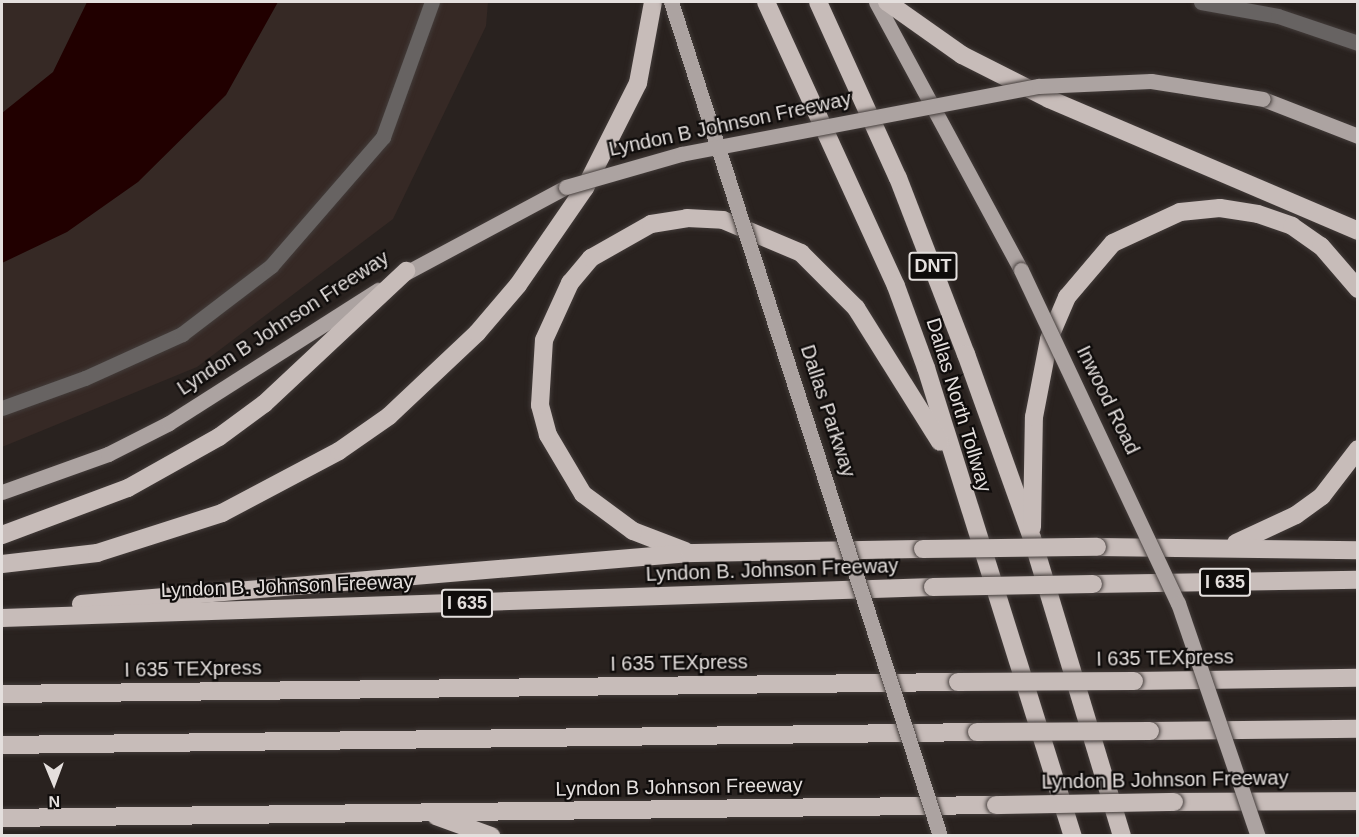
<!DOCTYPE html>
<html>
<head>
<meta charset="utf-8">
<style>
	body { margin:0 }
	#map { position:relative; width:1359px; height:837px; overflow:hidden; background:#29221f; font-family:Arial,sans-serif }
	div>[style] { position:absolute }
	.built>* { inset:0; background:#362925 }
	.water>* { inset:0; background:#210000 }
	.roads { filter:drop-shadow(0 0 2px #433c3a) drop-shadow(0 0 2px #433c3a) }
	.minor>* { height:15px; margin:-7.5px; padding:0 7.5px; transform-origin:7.5px; border-radius:7.5px; background:#676362 }
	.major>* { height:15px; margin:-7.5px; padding:0 7.5px; transform-origin:7.5px; border-radius:7.5px; background:#aca3a1 }
	.highway>* { height:18px; margin:-9px; padding:0 9px; transform-origin:9px; border-radius:9px; background:#c7bcb9 }
	.bridges { filter:drop-shadow(0 0 2px #433c3a) drop-shadow(0 0 2px #433c3a) }
	.major-bridge>* { height:15px; margin:-7.5px; padding:0 7.5px; transform-origin:7.5px; border-radius:7.5px; background:#aca3a1 }
	.highway-bridge>* { height:18px; margin:-9px; padding:0 9px; transform-origin:9px; border-radius:9px; background:#c7bcb9 }
	span { translate:-50% -50%; white-space:nowrap; text-align:center; line-height:1.15; -webkit-text-stroke:4.5px #0f0c0b; paint-order:stroke }
	.shield-label span { padding:2px 4px; background:#0f0c0b; border:2px solid; border-radius:4px; -webkit-text-stroke-width:0 }
	.shield-label { font-size:18px; color:#e4dfdd; font-weight:700 }
	.street-label { font-size:20px; color:#e4dfdd }
	.frame { position:absolute; inset:0; border:3px solid #e4dfdd; pointer-events:none }
	.north { position:absolute; left:24px; top:753px; width:60px; height:60px; -webkit-text-stroke:4px #0f0c0b; paint-order:stroke; rotate:179deg; font-size:16px; font-weight:700; line-height:24px; text-align:center; color:#e4dfdd }
	.north::after { content:''; display:block; margin:auto; width:21px; height:27px; background:#e4dfdd; clip-path:polygon(50% 0,100% 100%,50% 72%,0 100%) }
</style>
</head>
<body>
<div id="map">
	<div class="built">
		<i style="clip-path:polygon(2px 2px,488px 2px,486px 26px,393px 219px,197px 367px,2px 447px)"></i>
	</div>
	<div class="water">
		<i style="clip-path:polygon(87px 2px,278px 2px,226px 95px,138px 182px,67px 232px,2px 263px,2px 113px,53px 72px)"></i>
	</div>
	<div class="roads">
		<div class="minor">
			<i style="left:1201px;top:2px;width:78px;rotate:10.3deg"></i>
			<i style="left:1278px;top:16px;width:84px;rotate:18.6deg"></i>
			<i style="left:2px;top:408px;width:88px;rotate:-19.9deg"></i>
			<i style="left:85px;top:378px;width:107px;rotate:-24.4deg"></i>
			<i style="left:182px;top:334px;width:112px;rotate:-37.4deg"></i>
			<i style="left:271px;top:266px;width:171px;rotate:-49deg"></i>
			<i style="left:383px;top:137px;width:144px;rotate:-70.1deg"></i>
		</div>
		<div class="major">
			<i style="left:876px;top:2px;width:305px;rotate:61.6deg"></i>
			<i style="left:1263px;top:99px;width:102px;rotate:21.3deg"></i>
			<i style="left:398px;top:277px;width:191px;rotate:-28.2deg"></i>
			<i style="left:2px;top:492px;width:113px;rotate:-19.7deg"></i>
			<i style="left:108px;top:454px;width:68px;rotate:-26.9deg"></i>
			<i style="left:169px;top:423px;width:248px;rotate:-32.5deg"></i>
		</div>
		<div class="highway">
			<i style="left:766px;top:2px;width:312px;rotate:65.4deg"></i>
			<i style="left:896px;top:286px;width:87px;rotate:69.9deg"></i>
			<i style="left:926px;top:368px;width:491px;rotate:72.6deg"></i>
			<i style="left:818px;top:2px;width:193px;rotate:65.6deg"></i>
			<i style="left:898px;top:178px;width:189px;rotate:68.9deg"></i>
			<i style="left:966px;top:354px;width:195px;rotate:70.3deg"></i>
			<i style="left:1032px;top:538px;width:311px;rotate:73.2deg"></i>
			<i style="left:887px;top:2px;width:92px;rotate:35.2deg"></i>
			<i style="left:962px;top:55px;width:97px;rotate:26.8deg"></i>
			<i style="left:1049px;top:99px;width:336px;rotate:23.1deg"></i>
			<i style="left:1032px;top:527px;width:110px;rotate:-89deg"></i>
			<i style="left:1034px;top:417px;width:79px;rotate:-79.1deg"></i>
			<i style="left:1049px;top:339px;width:46px;rotate:-66.8deg"></i>
			<i style="left:1067px;top:297px;width:71px;rotate:-49.6deg"></i>
			<i style="left:1113px;top:243px;width:74px;rotate:-24.8deg"></i>
			<i style="left:1180px;top:212px;width:40px;rotate:-5.7deg"></i>
			<i style="left:1220px;top:208px;width:38px;rotate:9deg"></i>
			<i style="left:1258px;top:214px;width:36px;rotate:19deg"></i>
			<i style="left:1292px;top:226px;width:35px;rotate:35deg"></i>
			<i style="left:1321px;top:246px;width:57px;rotate:49.3deg"></i>
			<i style="left:2px;top:535px;width:134px;rotate:-20.5deg"></i>
			<i style="left:128px;top:488px;width:104px;rotate:-29.3deg"></i>
			<i style="left:219px;top:437px;width:56px;rotate:-36.3deg"></i>
			<i style="left:264px;top:404px;width:195px;rotate:-43.1deg"></i>
			<i style="left:1236px;top:543px;width:66px;rotate:-25deg"></i>
			<i style="left:1296px;top:515px;width:32px;rotate:-36deg"></i>
			<i style="left:1322px;top:496px;width:59px;rotate:-52.5deg"></i>
			<i style="left:1097px;top:547px;width:261px;rotate:0.7deg"></i>
			<i style="left:685px;top:551px;width:56px;rotate:-159deg"></i>
			<i style="left:633px;top:531px;width:62px;rotate:-143.5deg"></i>
			<i style="left:583px;top:494px;width:69px;rotate:-120.7deg"></i>
			<i style="left:548px;top:435px;width:31px;rotate:-105deg"></i>
			<i style="left:540px;top:405px;width:65px;rotate:-86.5deg"></i>
			<i style="left:544px;top:340px;width:63px;rotate:-65.5deg"></i>
			<i style="left:570px;top:283px;width:33px;rotate:-50deg"></i>
			<i style="left:591px;top:258px;width:69px;rotate:-29.5deg"></i>
			<i style="left:651px;top:224px;width:36px;rotate:-9deg"></i>
			<i style="left:687px;top:218px;width:36px;rotate:3deg"></i>
			<i style="left:723px;top:220px;width:85px;rotate:22.9deg"></i>
			<i style="left:801px;top:253px;width:78px;rotate:45deg"></i>
			<i style="left:856px;top:308px;width:158px;rotate:57.9deg"></i>
			<i style="left:2px;top:564px;width:96px;rotate:-6.6deg"></i>
			<i style="left:97px;top:553px;width:131px;rotate:-17.7deg"></i>
			<i style="left:222px;top:513px;width:132px;rotate:-27.9deg"></i>
			<i style="left:339px;top:451px;width:61px;rotate:-35deg"></i>
			<i style="left:389px;top:416px;width:121px;rotate:-43.3deg"></i>
			<i style="left:477px;top:333px;width:63px;rotate:-49.5deg"></i>
			<i style="left:518px;top:285px;width:118px;rotate:-55.4deg"></i>
			<i style="left:585px;top:188px;width:118px;rotate:-63.2deg"></i>
			<i style="left:638px;top:83px;width:82px;rotate:-79.5deg"></i>
			<i style="left:1093px;top:584px;width:265px;rotate:-0.9deg"></i>
			<i style="left:81px;top:604px;width:611px;rotate:-4.79deg"></i>
			<i style="left:690px;top:553px;width:233px;rotate:-1deg"></i>
			<i style="left:2px;top:618px;width:932px;rotate:-1.91deg"></i>
			<i style="left:1134px;top:681px;width:224px;rotate:-0.8deg"></i>
			<i style="left:2px;top:694px;width:956px;rotate:-0.72deg"></i>
			<i style="left:1150px;top:731px;width:208px;rotate:-0.6deg"></i>
			<i style="left:2px;top:745px;width:975px;rotate:-0.76deg"></i>
			<i style="left:1174px;top:802px;width:184px;rotate:-0.3deg"></i>
			<i style="left:436px;top:816px;width:59px;rotate:20deg"></i>
			<i style="left:2px;top:818px;width:994px;rotate:-0.75deg"></i>
		</div>
	</div>
	<div class="bridges">
		<div class="major-bridge">
			<i style="left:671px;top:2px;width:876px;rotate:72.12deg"></i>
			<i style="left:566px;top:187px;width:120px;rotate:-16deg"></i>
			<i style="left:681px;top:154px;width:364px;rotate:-10.8deg"></i>
			<i style="left:1039px;top:86px;width:112px;rotate:-2.6deg"></i>
			<i style="left:1151px;top:81px;width:113px;rotate:9.1deg"></i>
			<i style="left:1021px;top:270px;width:368px;rotate:64.8deg"></i>
			<i style="left:1178px;top:603px;width:246px;rotate:71.1deg"></i>
		</div>
		<div class="highway-bridge">
			<i style="left:923px;top:549px;width:174px;rotate:-0.7deg"></i>
			<i style="left:933px;top:587px;width:160px;rotate:-1.1deg"></i>
			<i style="left:958px;top:682px;width:176px;rotate:-0.3deg"></i>
			<i style="left:977px;top:732px;width:173px;rotate:-0.3deg"></i>
			<i style="left:996px;top:805px;width:178px;rotate:-1deg"></i>
		</div>
	</div>
	<div class="shield-label">
		<span style="left:933px;top:266px">DNT</span>
		<span style="left:1225px;top:582px">I 635</span>
		<span style="left:467px;top:603px">I 635</span>
	</div>
	<div class="street-label">
		<span style="left:730px;top:124px;rotate:-12deg">Lyndon B Johnson Freeway</span>
		<span style="left:283px;top:323px;rotate:-33deg">Lyndon B Johnson Freeway</span>
		<span style="left:1108px;top:400px;rotate:64deg">Inwood Road</span>
		<span style="left:959px;top:405px;rotate:73deg">Dallas North Tollway</span>
		<span style="left:828px;top:411px;rotate:72deg">Dallas Parkway</span>
		<span style="left:772px;top:570px;rotate:-2deg">Lyndon B. Johnson Freeway</span>
		<span style="left:287px;top:586px;rotate:-2deg">Lyndon B. Johnson Freeway</span>
		<span style="left:1165px;top:658px;rotate:-1deg">I 635 TEXpress</span>
		<span style="left:679px;top:663px;rotate:-1deg">I 635 TEXpress</span>
		<span style="left:193px;top:669px;rotate:-1deg">I 635 TEXpress</span>
		<span style="left:1165px;top:780px;rotate:-1deg">Lyndon B Johnson Freeway</span>
		<span style="left:679px;top:787px;rotate:-1deg">Lyndon B Johnson Freeway</span>
	</div>
	<div class="frame"></div>
	<div class="north">N</div>
</div>
</body>
</html>
